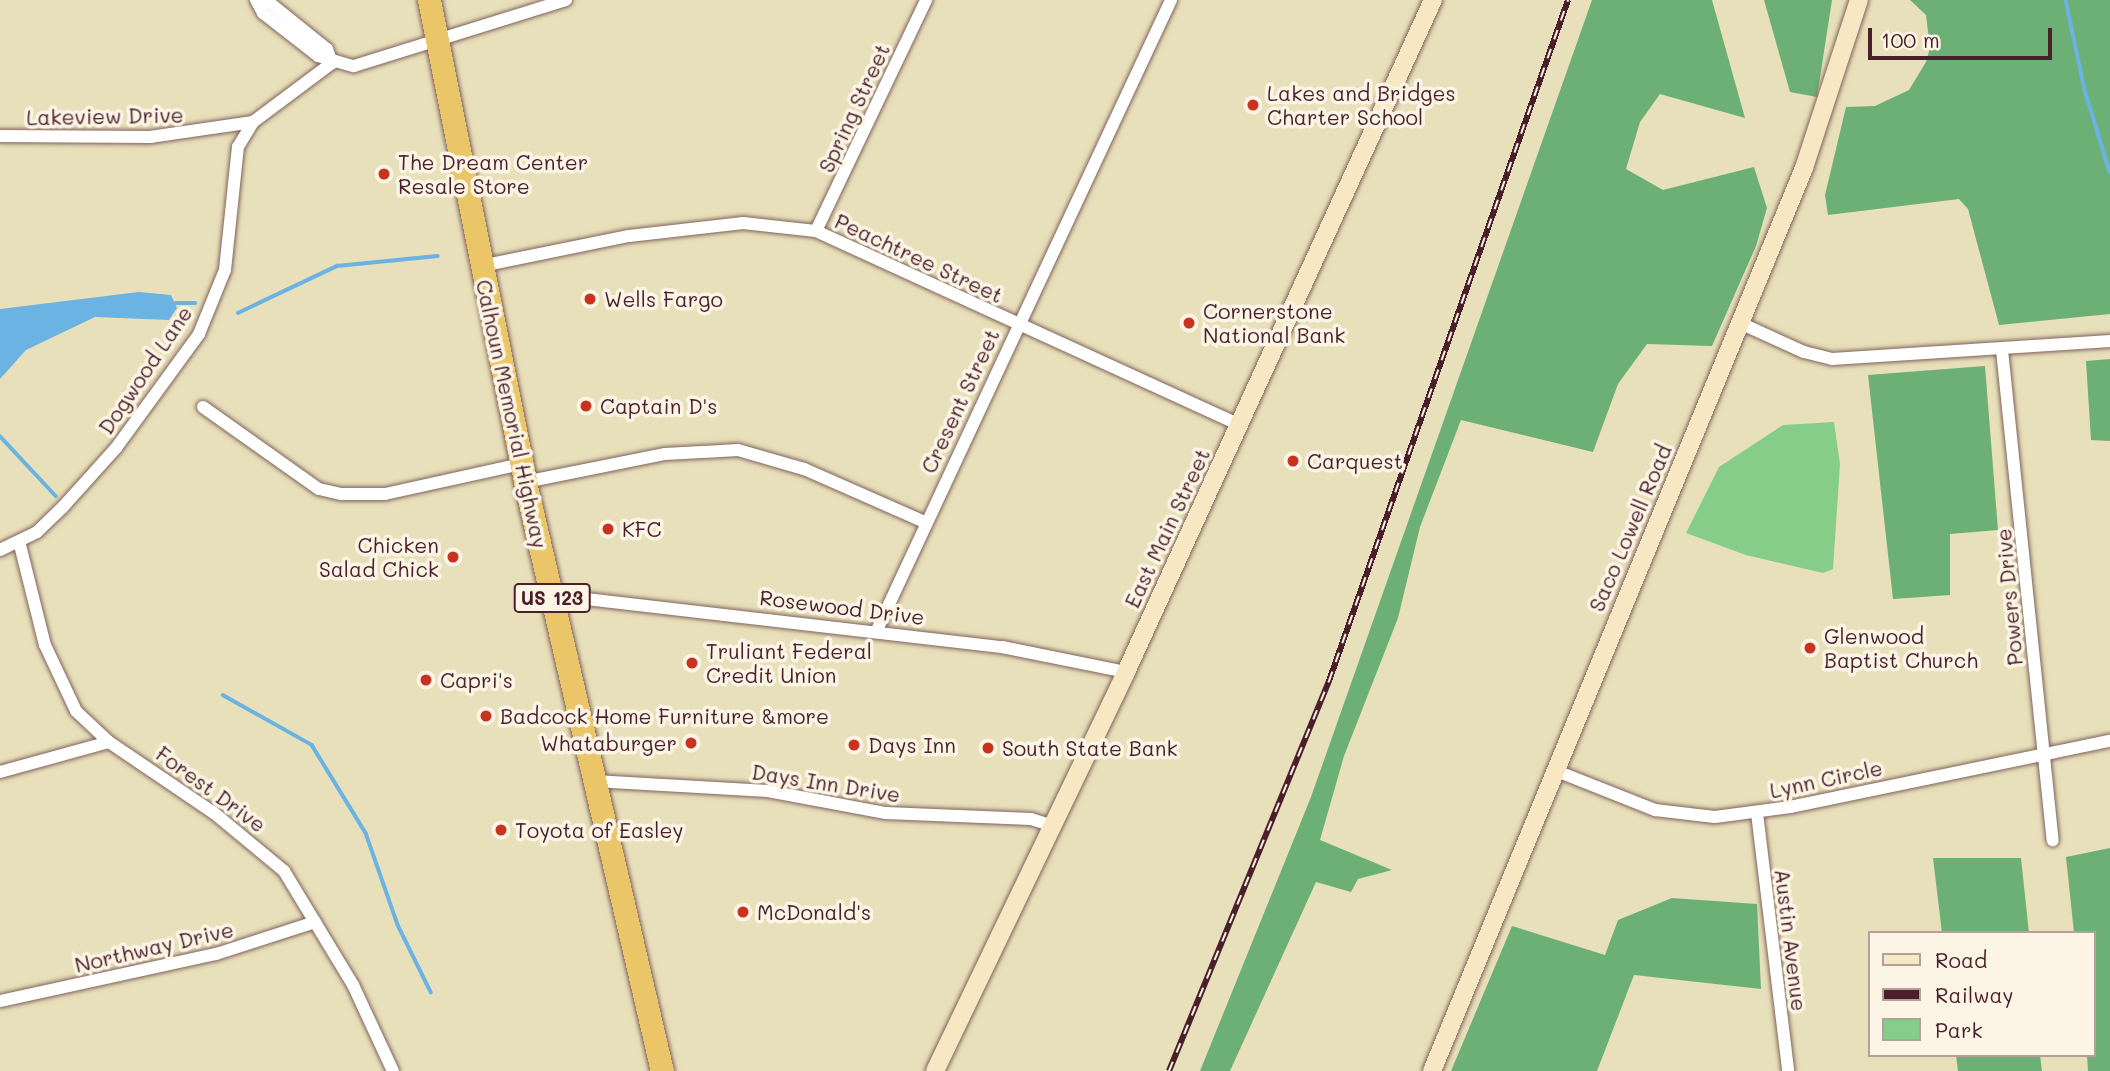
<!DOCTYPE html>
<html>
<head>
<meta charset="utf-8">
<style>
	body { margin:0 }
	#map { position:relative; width:2110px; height:1071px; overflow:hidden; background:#e8e0ba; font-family:Mali,sans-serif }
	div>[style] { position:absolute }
	.green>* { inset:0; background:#85cd89 }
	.forest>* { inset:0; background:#6cb075 }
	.water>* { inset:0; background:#6bb3e2 }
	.stream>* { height:3.5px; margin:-1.75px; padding:0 1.75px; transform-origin:1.75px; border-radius:1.75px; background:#6bb3e2 }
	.roads { filter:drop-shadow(0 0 2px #81635d) drop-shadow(0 0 2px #81635d) }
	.street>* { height:12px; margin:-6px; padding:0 6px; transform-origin:6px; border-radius:6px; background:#fff }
	.secondary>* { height:18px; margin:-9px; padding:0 9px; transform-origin:9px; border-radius:9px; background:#f7e8c3 }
	.highway>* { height:23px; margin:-11.5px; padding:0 11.5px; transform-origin:11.5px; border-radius:11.5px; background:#ebc669 }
	.rail>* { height:6px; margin-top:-3px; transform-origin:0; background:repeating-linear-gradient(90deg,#fcf5e5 0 10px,#4a1f2b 0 20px); box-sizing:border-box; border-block:2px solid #4a1f2b }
	.dots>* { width:19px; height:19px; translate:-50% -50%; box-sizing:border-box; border:4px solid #fcf5e5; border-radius:50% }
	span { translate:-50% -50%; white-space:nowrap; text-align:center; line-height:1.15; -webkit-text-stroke:7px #fcf5e5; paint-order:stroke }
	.shield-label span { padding:2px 5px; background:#fcf5e5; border:2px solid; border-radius:5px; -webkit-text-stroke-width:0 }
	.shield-label { font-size:19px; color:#4a1f2b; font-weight:700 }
	.poi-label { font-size:21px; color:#4a1f2b }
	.left { translate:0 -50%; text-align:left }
	.right { translate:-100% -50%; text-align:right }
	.street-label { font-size:21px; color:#4a1f2b }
	.legend { position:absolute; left:1868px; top:931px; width:228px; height:126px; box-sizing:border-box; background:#fcf5e5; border:2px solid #b59f9b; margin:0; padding:9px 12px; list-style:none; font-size:21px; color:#4a1f2b }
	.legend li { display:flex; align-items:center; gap:14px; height:35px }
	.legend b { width:35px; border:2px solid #b59f9b }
	.scale { position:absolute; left:1868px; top:28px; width:184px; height:32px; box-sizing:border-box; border:4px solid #4a1f2b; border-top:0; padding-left:9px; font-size:21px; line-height:24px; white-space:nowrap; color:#4a1f2b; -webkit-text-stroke:5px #fcf5e5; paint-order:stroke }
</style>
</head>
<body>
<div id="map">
	<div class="green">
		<i style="clip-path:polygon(1834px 422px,1840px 464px,1833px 569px,1823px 573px,1746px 555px,1686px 533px,1719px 467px,1783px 425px)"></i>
	</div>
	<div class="forest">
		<i style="clip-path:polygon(1592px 0,1712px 0,1745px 118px,1660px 94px,1640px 122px,1626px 169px,1663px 190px,1754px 167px,1767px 208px,1756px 246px,1712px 346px,1647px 344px,1618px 384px,1593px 452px,1461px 420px,1420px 527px,1398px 618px,1344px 756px,1320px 840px,1392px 870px,1358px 879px,1351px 892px,1316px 882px,1230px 1071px,1200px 1071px,1311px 797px)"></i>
		<i style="clip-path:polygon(1764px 0,1832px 0,1817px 97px,1790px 92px)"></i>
		<i style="clip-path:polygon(1910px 0,2110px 0,2110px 314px,1999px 325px,1968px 209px,1959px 199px,1828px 215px,1825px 195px,1846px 107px,1875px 106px,1909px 90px,1926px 62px,1930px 48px,1926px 15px)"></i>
		<i style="clip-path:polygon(2110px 359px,2110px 441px,2091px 440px,2086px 361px)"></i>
		<i style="clip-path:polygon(1985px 366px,1998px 530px,1950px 534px,1950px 595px,1893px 599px,1868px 375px)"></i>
		<i style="clip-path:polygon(2110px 848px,2110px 1071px,2088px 1071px,2087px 1055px,2094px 1055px,2094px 933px,2074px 933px,2066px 857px)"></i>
		<i style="clip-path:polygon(1933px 858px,2021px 858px,2029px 933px,1942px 933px)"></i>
		<i style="clip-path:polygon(1672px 898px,1757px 904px,1761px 989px,1634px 975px,1597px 1071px,1451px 1071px,1512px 926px,1605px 955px,1618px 920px)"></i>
		<i style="clip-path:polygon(1956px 1055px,2040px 1055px,2042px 1071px,1958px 1071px)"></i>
	</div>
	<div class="water">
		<i style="clip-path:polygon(139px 292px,171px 295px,177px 308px,169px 320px,95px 317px,26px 350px,0 379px,0 309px)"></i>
	</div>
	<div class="stream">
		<i style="left:2066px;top:0;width:92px;rotate:78.1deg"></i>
		<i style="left:2085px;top:90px;width:86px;rotate:73deg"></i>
		<i style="left:176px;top:303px;width:19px"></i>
		<i style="left:238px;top:313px;width:110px;rotate:-25.4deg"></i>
		<i style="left:337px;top:266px;width:101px;rotate:-5.7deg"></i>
		<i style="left:0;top:436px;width:82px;rotate:47deg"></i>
		<i style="left:223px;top:695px;width:102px;rotate:29.3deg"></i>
		<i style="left:312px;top:745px;width:103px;rotate:58.5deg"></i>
		<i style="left:366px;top:833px;width:97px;rotate:70.8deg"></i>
		<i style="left:398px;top:925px;width:75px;rotate:63.8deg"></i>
	</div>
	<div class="roads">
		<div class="street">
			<i style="left:256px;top:0;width:15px;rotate:62deg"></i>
			<i style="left:263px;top:13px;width:70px;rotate:38deg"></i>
			<i style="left:318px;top:56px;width:37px;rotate:16deg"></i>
			<i style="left:354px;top:66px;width:222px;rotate:-17.3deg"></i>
			<i style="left:266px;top:0;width:78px;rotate:38.8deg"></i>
			<i style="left:327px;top:49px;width:15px;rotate:70deg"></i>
			<i style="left:0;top:136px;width:150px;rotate:0.4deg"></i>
			<i style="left:150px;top:137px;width:104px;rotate:-8.3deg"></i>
			<i style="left:816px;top:231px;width:256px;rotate:-64.5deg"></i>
			<i style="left:481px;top:266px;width:151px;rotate:-11.5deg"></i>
			<i style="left:629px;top:236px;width:115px;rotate:-6.5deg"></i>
			<i style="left:743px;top:223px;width:73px;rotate:6.3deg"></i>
			<i style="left:816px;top:231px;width:465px;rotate:24.6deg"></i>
			<i style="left:1740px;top:323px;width:70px;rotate:24.4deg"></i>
			<i style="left:1804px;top:352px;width:29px;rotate:14deg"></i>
			<i style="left:1832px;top:359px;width:279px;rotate:-3.7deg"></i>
			<i style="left:2002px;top:350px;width:493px;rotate:84.1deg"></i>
			<i style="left:203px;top:407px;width:142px;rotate:35.3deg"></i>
			<i style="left:319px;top:489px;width:23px;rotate:13deg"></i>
			<i style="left:341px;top:494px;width:44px"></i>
			<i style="left:385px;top:494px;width:140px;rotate:-12.4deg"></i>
			<i style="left:525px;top:482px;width:143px;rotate:-11.3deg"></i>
			<i style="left:665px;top:454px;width:73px;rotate:-3.1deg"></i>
			<i style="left:738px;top:450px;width:69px;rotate:16.1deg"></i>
			<i style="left:804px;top:469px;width:132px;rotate:23.7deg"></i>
			<i style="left:19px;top:541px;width:107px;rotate:76deg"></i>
			<i style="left:45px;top:645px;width:73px;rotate:64.8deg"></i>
			<i style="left:76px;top:711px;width:45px;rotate:43.2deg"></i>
			<i style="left:109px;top:742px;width:127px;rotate:34.1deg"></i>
			<i style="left:214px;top:813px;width:91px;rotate:39.6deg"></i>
			<i style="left:284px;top:871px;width:133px;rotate:58.8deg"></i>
			<i style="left:353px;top:985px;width:95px;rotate:65.1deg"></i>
			<i style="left:0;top:550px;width:41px;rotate:-25.9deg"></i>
			<i style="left:37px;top:532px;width:35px;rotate:-44deg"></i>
			<i style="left:62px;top:508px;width:81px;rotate:-48deg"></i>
			<i style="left:116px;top:448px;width:141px;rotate:-53.9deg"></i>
			<i style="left:199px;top:334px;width:69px;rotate:-67.9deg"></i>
			<i style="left:225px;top:270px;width:124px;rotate:-84deg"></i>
			<i style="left:238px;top:147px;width:29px;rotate:-59deg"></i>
			<i style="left:253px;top:122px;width:99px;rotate:-36.8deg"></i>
			<i style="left:551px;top:595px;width:454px;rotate:6.6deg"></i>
			<i style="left:1002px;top:647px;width:126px;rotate:11.4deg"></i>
			<i style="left:877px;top:630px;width:695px;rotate:-64.98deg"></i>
			<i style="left:1554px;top:770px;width:109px;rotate:21.6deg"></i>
			<i style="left:1655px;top:810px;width:60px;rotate:6.7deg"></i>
			<i style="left:1715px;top:817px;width:76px;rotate:-7.6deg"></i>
			<i style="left:1790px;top:807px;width:327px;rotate:-11.7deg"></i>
			<i style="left:0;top:772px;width:113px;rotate:-15.4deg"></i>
			<i style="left:594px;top:781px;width:174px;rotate:3.3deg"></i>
			<i style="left:768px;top:791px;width:120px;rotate:10.6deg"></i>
			<i style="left:886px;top:813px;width:145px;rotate:2.4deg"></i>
			<i style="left:1031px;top:819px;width:21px;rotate:17deg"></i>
			<i style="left:1757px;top:813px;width:260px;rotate:83.1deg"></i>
			<i style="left:0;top:1001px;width:221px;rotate:-12.3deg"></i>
			<i style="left:216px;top:954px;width:104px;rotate:-17.9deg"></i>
		</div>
		<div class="secondary">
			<i style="left:935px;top:1071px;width:442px;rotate:-64.4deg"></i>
			<i style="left:1126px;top:672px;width:739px;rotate:-65.45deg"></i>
			<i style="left:1432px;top:1071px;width:977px;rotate:-67.61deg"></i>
			<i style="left:1804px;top:168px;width:177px;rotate:-71.9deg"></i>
		</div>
		<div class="highway">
			<i style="left:429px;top:0;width:491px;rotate:78.7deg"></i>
			<i style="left:525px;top:482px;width:605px;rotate:76.91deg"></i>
		</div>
	</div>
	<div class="rail">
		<i style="left:1169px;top:1071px;width:422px;rotate:-67.7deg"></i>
		<i style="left:1329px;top:681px;width:722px;rotate:-70.66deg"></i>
	</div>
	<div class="dots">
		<i style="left:1253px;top:105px;background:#c8321e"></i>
		<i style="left:384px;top:174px;background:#c8321e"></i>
		<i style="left:590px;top:299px;background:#c8321e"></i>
		<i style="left:1189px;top:323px;background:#c8321e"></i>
		<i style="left:586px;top:406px;background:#c8321e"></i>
		<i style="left:1293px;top:461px;background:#c8321e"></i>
		<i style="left:608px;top:529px;background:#c8321e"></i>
		<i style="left:453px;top:557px;background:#c8321e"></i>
		<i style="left:1810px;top:648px;background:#c8321e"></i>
		<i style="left:692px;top:663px;background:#c8321e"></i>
		<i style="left:426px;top:680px;background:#c8321e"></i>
		<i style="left:486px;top:716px;background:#c8321e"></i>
		<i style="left:691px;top:743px;background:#c8321e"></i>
		<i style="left:854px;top:745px;background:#c8321e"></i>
		<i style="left:988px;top:748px;background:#c8321e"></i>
		<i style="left:501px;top:830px;background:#c8321e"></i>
		<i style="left:743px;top:912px;background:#c8321e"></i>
	</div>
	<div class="shield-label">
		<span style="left:552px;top:598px">US 123</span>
	</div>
	<div class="poi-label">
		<span class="left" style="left:1267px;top:105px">Lakes and Bridges<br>Charter School</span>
		<span class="left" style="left:398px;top:174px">The Dream Center<br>Resale Store</span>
		<span class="left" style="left:604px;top:299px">Wells Fargo</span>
		<span class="left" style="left:1203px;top:323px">Cornerstone<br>National Bank</span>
		<span class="left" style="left:600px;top:406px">Captain D's</span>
		<span class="left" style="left:1307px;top:461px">Carquest</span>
		<span class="left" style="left:622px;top:529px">KFC</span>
		<span class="right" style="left:439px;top:557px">Chicken<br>Salad Chick</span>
		<span class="left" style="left:1824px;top:648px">Glenwood<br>Baptist Church</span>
		<span class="left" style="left:706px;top:663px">Truliant Federal<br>Credit Union</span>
		<span class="left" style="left:440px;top:680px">Capri's</span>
		<span class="left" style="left:500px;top:716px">Badcock Home Furniture &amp;more</span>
		<span class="right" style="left:677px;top:743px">Whataburger</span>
		<span class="left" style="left:868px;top:745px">Days Inn</span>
		<span class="left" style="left:1002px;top:748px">South State Bank</span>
		<span class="left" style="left:515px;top:830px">Toyota of Easley</span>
		<span class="left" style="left:757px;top:912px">McDonald's</span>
	</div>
	<div class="street-label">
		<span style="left:854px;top:108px;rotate:-65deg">Spring Street</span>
		<span style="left:105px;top:116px;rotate:-1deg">Lakeview Drive</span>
		<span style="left:919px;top:258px;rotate:25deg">Peachtree Street</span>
		<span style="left:145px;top:370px;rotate:-56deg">Dogwood Lane</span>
		<span style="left:960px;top:401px;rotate:-65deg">Cresent Street</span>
		<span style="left:512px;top:414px;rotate:78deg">Calhoun Memorial Highway</span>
		<span style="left:1167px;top:528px;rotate:-65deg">East Main Street</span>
		<span style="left:1630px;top:528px;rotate:-67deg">Saco Lowell Road</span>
		<span style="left:2009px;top:597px;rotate:-95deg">Powers Drive</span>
		<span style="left:842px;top:607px;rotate:7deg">Rosewood Drive</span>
		<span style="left:1826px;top:779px;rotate:-12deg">Lynn Circle</span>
		<span style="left:826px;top:783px;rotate:9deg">Days Inn Drive</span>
		<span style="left:211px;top:789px;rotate:36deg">Forest Drive</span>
		<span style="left:1791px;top:940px;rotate:83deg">Austin Avenue</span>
		<span style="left:154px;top:947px;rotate:-13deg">Northway Drive</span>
	</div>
	<ul class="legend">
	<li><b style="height:9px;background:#f7e8c3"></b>Road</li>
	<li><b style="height:9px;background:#4a1f2b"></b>Railway</li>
	<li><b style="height:19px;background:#85cd89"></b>Park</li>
	</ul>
	<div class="scale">100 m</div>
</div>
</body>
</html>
